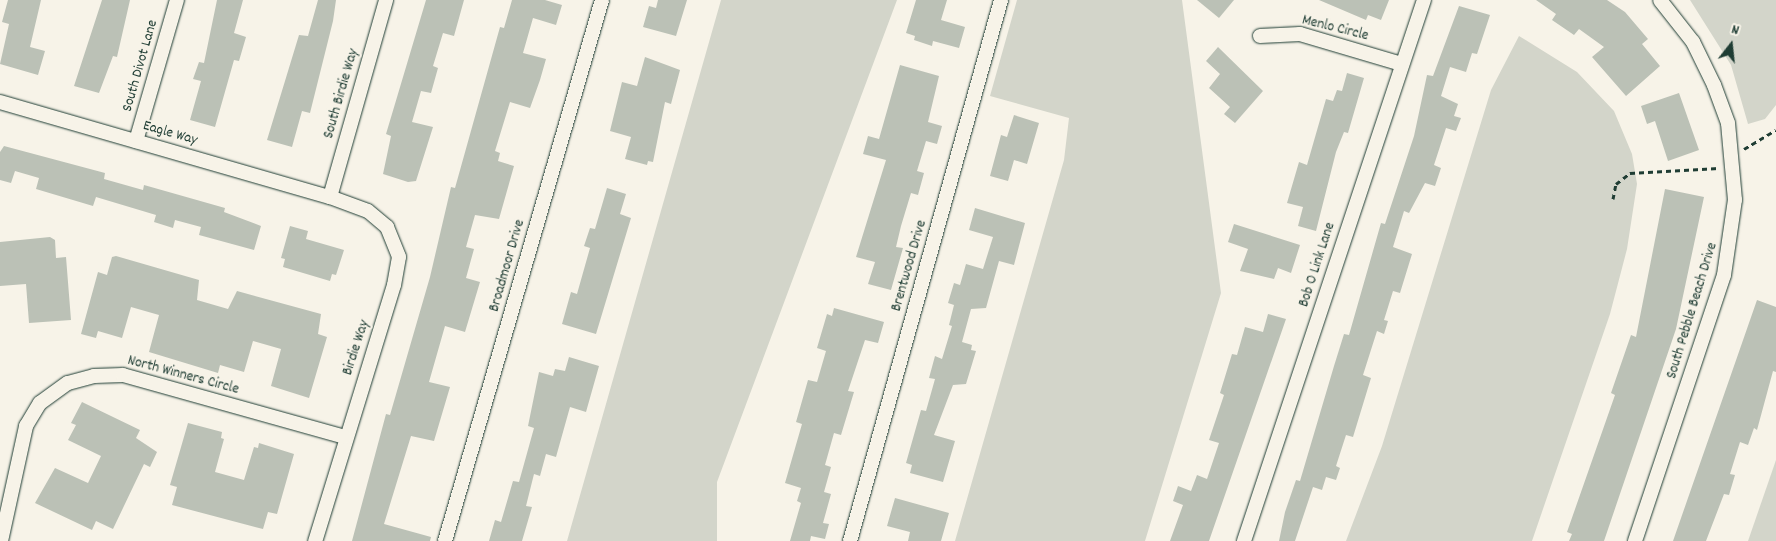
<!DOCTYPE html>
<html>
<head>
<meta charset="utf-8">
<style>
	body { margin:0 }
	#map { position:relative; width:1776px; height:541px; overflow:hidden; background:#f7f3e8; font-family:Dekko,sans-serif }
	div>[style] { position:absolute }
	.green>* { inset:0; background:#d3d5ca }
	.building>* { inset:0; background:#bbc1b6 }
	.path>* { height:3px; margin-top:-1.5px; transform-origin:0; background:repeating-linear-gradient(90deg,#1f3d34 0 5px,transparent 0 9px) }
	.roads { filter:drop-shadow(0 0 1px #1f3d34) drop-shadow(0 0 1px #1f3d34) }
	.street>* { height:14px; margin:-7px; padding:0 7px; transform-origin:7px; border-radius:7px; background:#f7f3e8 }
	span { translate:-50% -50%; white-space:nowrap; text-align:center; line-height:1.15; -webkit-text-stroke:4px #f7f3e8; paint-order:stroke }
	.street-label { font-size:15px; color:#1f3d34 }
	.north { position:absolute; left:1706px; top:20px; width:50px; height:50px; -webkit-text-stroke:4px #f7f3e8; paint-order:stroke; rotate:16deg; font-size:14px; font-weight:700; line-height:20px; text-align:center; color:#1f3d34 }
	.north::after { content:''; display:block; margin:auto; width:18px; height:22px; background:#1f3d34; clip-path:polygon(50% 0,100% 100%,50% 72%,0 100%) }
</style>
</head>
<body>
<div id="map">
	<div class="green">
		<i style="clip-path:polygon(721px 0,897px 0,717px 482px,717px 541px,567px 541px)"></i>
		<i style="clip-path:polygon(1017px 0,1182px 0,1221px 293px,1145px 541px,955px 541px,1064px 160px,1069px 118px,990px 96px)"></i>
		<i style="clip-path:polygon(1690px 0,1776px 0,1776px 105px,1765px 119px,1748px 124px,1731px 65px)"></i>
		<i style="clip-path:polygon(1519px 36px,1577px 72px,1614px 111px,1632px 154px,1637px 184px,1627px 249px,1610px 314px,1532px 541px,1346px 541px,1382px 446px,1491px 90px)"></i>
		<i style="clip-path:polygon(1776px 460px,1776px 541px,1748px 541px)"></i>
	</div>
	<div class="building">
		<i style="clip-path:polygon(8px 0,41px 0,30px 47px,45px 51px,38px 75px,0 64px,9px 24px,2px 22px)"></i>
		<i style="clip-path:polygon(102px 0,130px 0,117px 57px,113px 56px,99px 93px,74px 86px)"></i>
		<i style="clip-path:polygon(217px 0,243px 0,234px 33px,246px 37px,239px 61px,234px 60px,215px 127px,190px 120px,201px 81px,193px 79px,199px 62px,204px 63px)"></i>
		<i style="clip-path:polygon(318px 0,336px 0,333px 21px,310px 113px,302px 111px,292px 147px,267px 140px,299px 35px,308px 36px)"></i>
		<i style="clip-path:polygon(426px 0,464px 0,454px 36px,443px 33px,433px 66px,438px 68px,431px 93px,421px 91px,412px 122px,433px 127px,416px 181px,408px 182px,383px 174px,391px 136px,386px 134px)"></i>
		<i style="clip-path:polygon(512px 0,545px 0,562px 5px,556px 25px,533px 18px,523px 53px,546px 59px,540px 80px,530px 108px,510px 102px,495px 151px,500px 153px,498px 161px,514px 166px,499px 219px,475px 215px,466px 247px,474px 249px,466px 278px,480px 282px,465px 332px,445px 326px,429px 382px,450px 387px,434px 441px,411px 436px,384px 524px,431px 537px,430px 541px,352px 541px,386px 414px,390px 415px,430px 277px,451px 187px,455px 188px,500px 27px,504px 28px)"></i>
		<i style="clip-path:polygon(658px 0,687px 0,676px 36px,643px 27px,649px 6px,656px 8px)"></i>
		<i style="clip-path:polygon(916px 0,947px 0,941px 20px,965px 27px,959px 48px,933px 41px,932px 46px,914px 40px,915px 36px,906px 33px)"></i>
		<i style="clip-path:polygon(1197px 0,1234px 0,1219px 18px)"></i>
		<i style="clip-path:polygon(1319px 0,1389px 0,1381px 20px,1368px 15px,1366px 20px)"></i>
		<i style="clip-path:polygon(1536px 0,1607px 0,1625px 12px,1648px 39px,1642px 44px,1660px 66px,1626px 96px,1592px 57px,1604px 47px,1579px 29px,1574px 35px,1552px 20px,1556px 14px)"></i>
		<i style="clip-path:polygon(1459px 6px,1490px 15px,1477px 54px,1472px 53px,1466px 72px,1450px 67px,1441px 96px,1458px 104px,1454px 116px,1461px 118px,1456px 131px,1446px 128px,1434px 165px,1441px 168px,1435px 186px,1425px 183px,1409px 213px,1404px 211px,1393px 247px,1412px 254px,1400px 293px,1393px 291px,1384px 320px,1388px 321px,1384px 334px,1377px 331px,1363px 375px,1371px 378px,1353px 437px,1346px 435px,1336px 466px,1340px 468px,1336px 480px,1326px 477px,1322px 490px,1313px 487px,1295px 541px,1279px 541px,1285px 512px,1296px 480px,1300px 481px,1334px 366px,1344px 334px,1349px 335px,1381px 223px,1385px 224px,1414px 136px,1427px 75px,1433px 76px)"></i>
		<i style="clip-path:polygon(1218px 47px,1263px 91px,1235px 123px,1224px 114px,1230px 107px,1209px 88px,1220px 74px,1206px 61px)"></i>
		<i style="clip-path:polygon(645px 57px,680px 70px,671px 104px,665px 102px,653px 162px,648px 161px,647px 165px,625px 159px,631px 137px,610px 131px,622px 82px,637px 86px)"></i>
		<i style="clip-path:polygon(900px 65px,939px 76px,928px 122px,942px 126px,937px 144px,926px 141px,917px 171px,924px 173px,918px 195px,911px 193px,901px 226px,896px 247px,903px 248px,891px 290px,868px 284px,875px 262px,856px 257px,886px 160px,863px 154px,868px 136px,879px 139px)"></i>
		<i style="clip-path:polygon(1347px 73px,1364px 78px,1348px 133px,1344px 132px,1336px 152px,1316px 231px,1298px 226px,1303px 207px,1287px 203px,1299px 162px,1307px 165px,1326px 99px,1333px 101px,1337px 90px,1342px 91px)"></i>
		<i style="clip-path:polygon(1679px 93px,1699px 150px,1668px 161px,1655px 121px,1647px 124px,1641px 106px)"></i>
		<i style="clip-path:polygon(1014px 115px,1039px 123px,1027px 164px,1014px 160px,1008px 181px,990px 176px,1001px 135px,1007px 137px)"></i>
		<i style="clip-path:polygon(4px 146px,105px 173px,104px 179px,143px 190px,144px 185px,225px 208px,224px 212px,261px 226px,254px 250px,199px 235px,201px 227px,175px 220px,173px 228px,154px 222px,156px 215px,96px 197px,93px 206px,36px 189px,39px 178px,15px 171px,11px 183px,0 180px,0 152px)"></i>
		<i style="clip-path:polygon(607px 188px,626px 194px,620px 214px,631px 218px,596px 334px,562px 324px,571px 292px,577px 294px,590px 248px,584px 246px,590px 228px,595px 229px)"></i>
		<i style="clip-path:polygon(1665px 189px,1704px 197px,1676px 329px,1604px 541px,1569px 541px,1572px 534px,1567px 532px,1615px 395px,1611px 393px,1631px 335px,1636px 337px)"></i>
		<i style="clip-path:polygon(975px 208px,1025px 223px,1014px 265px,999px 261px,986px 308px,971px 309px,962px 342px,972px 345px,971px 350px,976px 351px,966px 384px,953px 385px,934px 435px,955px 441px,943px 482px,910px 473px,912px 465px,906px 463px,921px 410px,926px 411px,935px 379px,929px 378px,935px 356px,942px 359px,952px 326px,949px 325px,954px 305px,948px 303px,954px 283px,960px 285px,966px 264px,983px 269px,993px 237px,969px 230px)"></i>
		<i style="clip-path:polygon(1234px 224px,1300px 245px,1291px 273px,1278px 268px,1274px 279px,1240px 271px,1248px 249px,1228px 242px)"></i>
		<i style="clip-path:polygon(290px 226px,308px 231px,306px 239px,344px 250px,336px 275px,332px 274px,330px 281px,283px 267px,285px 259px,281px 258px)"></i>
		<i style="clip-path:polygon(50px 237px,55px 240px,56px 258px,66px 257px,71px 320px,29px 323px,26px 284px,0 286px,0 242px)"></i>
		<i style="clip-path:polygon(116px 256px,199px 280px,197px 300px,228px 309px,237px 291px,321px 314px,318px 334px,327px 337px,309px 398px,271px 386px,281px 349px,253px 341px,244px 372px,220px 365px,218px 373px,149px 352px,159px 315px,131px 307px,122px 338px,98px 331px,96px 338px,81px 334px,98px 272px,107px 275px,112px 257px)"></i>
		<i style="clip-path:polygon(1757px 300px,1776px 307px,1776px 372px,1773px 371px,1757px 430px,1754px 428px,1748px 445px,1740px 442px,1730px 474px,1735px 475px,1729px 495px,1724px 494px,1706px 541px,1673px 541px)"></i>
		<i style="clip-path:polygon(834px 308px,884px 322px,878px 343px,865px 340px,848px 391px,854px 392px,841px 435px,834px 433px,825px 465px,831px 467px,824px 492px,831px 494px,823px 523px,829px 524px,825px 539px,811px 536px,810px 541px,790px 541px,801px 503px,797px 501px,801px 488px,785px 483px,802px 424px,796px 422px,808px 380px,817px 382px,826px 351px,817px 348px,827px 314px,832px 316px)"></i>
		<i style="clip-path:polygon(1268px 314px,1286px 319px,1209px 541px,1170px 541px,1183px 505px,1173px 501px,1178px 486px,1191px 491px,1197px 475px,1207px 479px,1219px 443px,1209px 440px,1224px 395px,1220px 393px,1232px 354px,1237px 355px,1245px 327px,1263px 332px)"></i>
		<i style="clip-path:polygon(569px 357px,599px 366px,586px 412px,570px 407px,556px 457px,546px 454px,540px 476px,534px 474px,526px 506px,532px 507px,522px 541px,489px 541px,495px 520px,501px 522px,513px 481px,519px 482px,534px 428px,528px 426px,539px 372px,553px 376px,555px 369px,565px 371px)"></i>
		<i style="clip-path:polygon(82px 402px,140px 430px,136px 438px,157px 452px,150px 467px,144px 464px,113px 529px,96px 521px,92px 530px,35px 503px,55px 468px,88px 483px,101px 456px,68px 440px,76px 425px,71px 423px)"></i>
		<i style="clip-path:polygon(188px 423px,222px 432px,221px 438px,224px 439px,215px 472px,244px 480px,254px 447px,258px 448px,259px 443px,294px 454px,277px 514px,268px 512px,263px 529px,172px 505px,177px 487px,170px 485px)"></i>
		<i style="clip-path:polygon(895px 498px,949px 513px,941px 541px,908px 541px,910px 532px,887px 526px)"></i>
	</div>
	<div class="path">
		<i style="left:1744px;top:149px;width:37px;rotate:-31deg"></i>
		<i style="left:1613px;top:199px;width:15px;rotate:-79deg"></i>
		<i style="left:1616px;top:184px;width:18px;rotate:-38deg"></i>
		<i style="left:1630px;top:173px;width:89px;rotate:-3.2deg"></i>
	</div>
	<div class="roads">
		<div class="street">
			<i style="left:1260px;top:36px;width:40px;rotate:-2.9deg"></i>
			<i style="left:1300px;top:34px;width:105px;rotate:16.5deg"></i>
			<i style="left:0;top:102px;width:343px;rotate:16.1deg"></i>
			<i style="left:330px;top:197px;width:40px;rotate:20.2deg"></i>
			<i style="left:368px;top:211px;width:25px;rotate:40deg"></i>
			<i style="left:387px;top:227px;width:32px;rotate:68deg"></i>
			<i style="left:399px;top:257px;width:28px;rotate:100deg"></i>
			<i style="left:394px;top:285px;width:268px;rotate:107.1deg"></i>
			<i style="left:136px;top:141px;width:147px;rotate:-73.8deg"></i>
			<i style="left:330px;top:197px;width:205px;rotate:-74.1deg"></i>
			<i style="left:1px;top:541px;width:118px;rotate:-77.7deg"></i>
			<i style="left:26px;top:426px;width:27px;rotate:-59deg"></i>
			<i style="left:40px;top:403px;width:34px;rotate:-36deg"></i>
			<i style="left:68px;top:383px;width:27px;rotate:-15deg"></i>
			<i style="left:94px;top:376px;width:29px;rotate:-2deg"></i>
			<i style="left:123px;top:375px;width:230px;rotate:15.6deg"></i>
			<i style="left:445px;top:541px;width:563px;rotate:-73.82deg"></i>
			<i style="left:850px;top:541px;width:562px;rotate:-74.4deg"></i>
			<i style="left:1244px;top:541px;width:570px;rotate:-71.6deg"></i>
			<i style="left:1635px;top:541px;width:280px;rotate:-71.5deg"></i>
			<i style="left:1724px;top:275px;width:76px;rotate:-81.7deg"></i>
			<i style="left:1735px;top:200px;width:77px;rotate:-95.2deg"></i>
			<i style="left:1728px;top:123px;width:40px;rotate:-110.2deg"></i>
			<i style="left:1714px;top:85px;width:48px;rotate:-116deg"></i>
			<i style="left:1693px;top:42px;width:53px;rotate:-128.2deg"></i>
		</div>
	</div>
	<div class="street-label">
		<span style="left:1335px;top:29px;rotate:14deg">Menlo Circle</span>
		<span style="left:141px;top:66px;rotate:-74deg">South Divot Lane</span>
		<span style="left:342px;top:94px;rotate:-74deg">South Birdie Way</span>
		<span style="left:170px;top:134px;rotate:16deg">Eagle Way</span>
		<span style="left:1318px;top:265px;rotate:-72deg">Bob O Link Lane</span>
		<span style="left:508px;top:266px;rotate:-74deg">Broadmoor Drive</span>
		<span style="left:910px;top:266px;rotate:-74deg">Brentwood Drive</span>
		<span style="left:1693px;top:311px;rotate:-73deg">South Pebble Beach Drive</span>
		<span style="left:357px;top:348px;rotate:-72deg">Birdie Way</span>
		<span style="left:183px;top:376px;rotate:15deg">North Winners Circle</span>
	</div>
	<div class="north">N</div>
</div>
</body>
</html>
